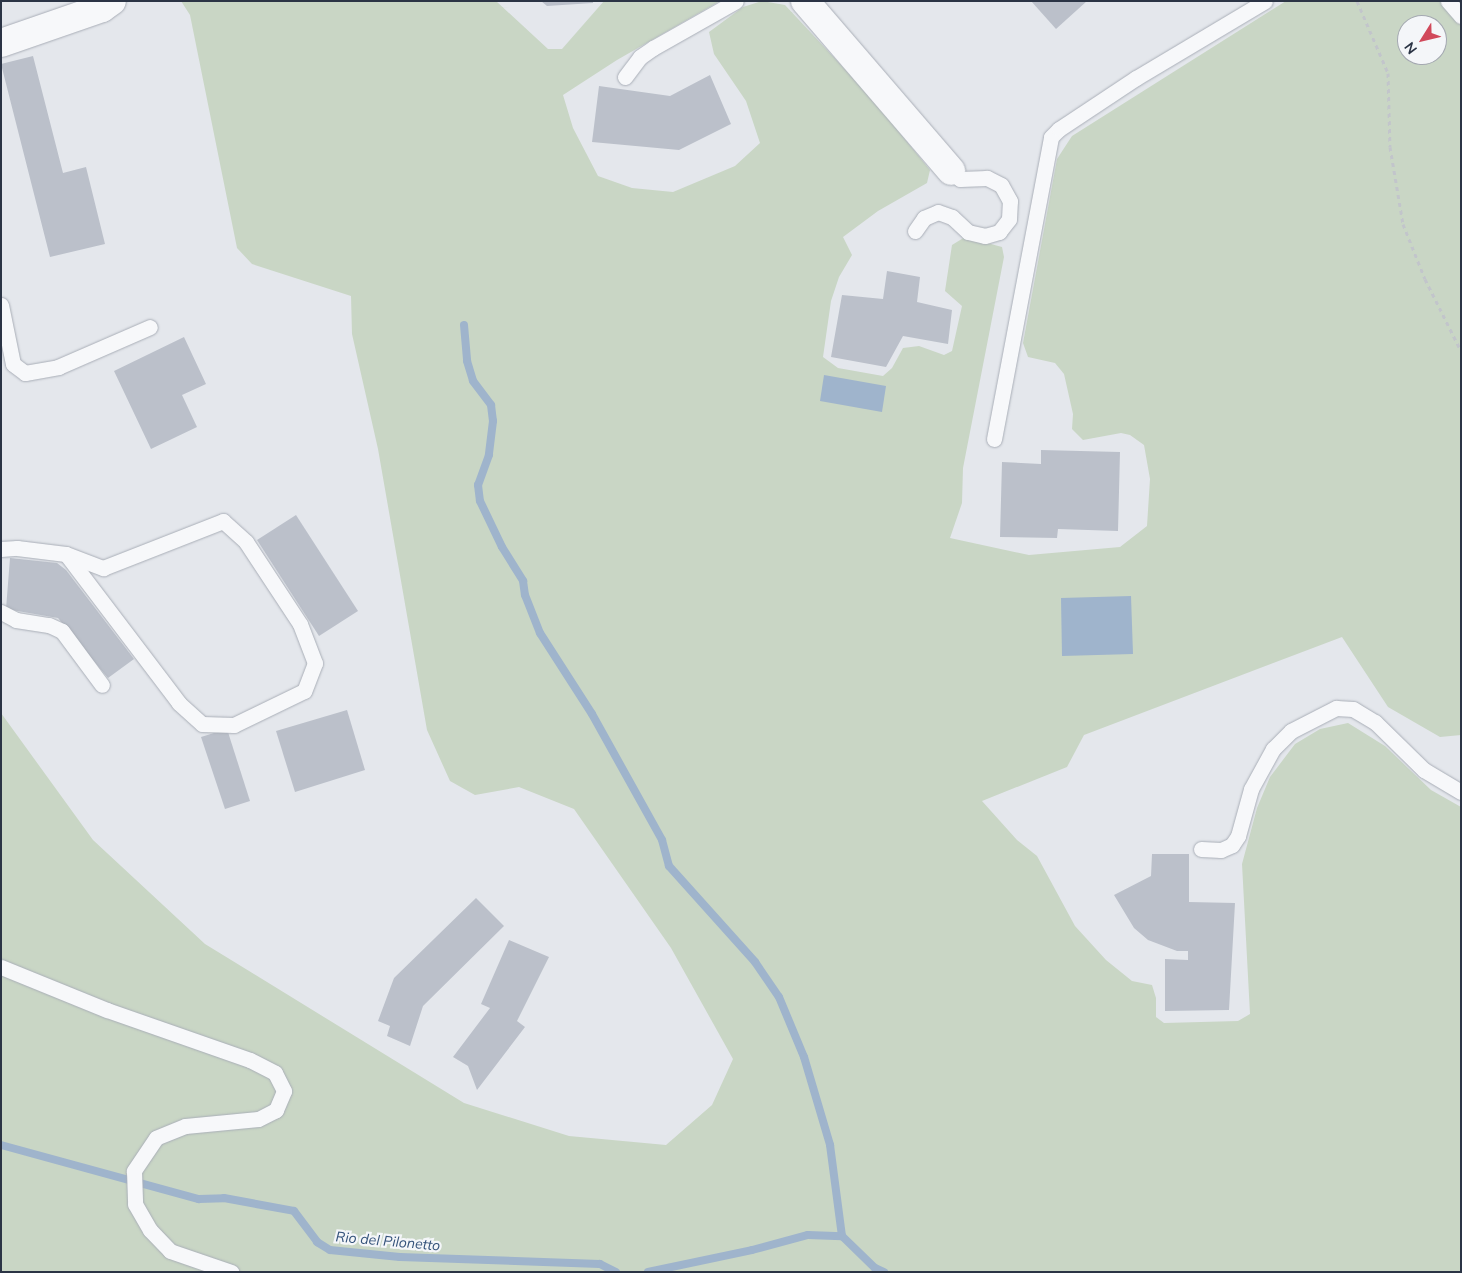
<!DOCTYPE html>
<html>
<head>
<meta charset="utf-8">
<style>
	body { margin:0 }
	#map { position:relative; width:1462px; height:1273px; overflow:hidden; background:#e4e7ec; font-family:Mulish,sans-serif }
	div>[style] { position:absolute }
	.green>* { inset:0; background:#c9d6c5 }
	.water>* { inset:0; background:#9fb4cc }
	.stream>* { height:8px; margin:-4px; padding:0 4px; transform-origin:4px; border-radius:4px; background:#9fb4cc }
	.building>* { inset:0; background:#bbc0ca }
	.path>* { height:3px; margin-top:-1.5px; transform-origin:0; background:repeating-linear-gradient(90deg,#c2c5cb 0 4px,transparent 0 8px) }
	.roads { filter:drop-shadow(0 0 1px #a9aeb7) drop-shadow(0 0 1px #a9aeb7) }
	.service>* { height:15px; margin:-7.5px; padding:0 7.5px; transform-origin:7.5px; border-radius:7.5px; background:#f7f8fa }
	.minor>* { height:28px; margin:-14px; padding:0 14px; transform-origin:14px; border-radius:14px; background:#f7f8fa }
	span { translate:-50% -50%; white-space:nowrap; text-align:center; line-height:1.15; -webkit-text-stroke:4.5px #f4f6f9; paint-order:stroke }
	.water-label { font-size:14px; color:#34527a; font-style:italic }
	.frame { position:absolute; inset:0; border:2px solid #2b3445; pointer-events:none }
	.north { position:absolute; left:1397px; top:15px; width:50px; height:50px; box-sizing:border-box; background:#f4f6f9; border:1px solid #a4a8b1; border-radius:50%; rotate:234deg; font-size:14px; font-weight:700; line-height:20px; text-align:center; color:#2b3445 }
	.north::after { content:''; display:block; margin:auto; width:18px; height:22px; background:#d1495b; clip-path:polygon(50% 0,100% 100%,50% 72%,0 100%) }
</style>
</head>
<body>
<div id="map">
	<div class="green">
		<i style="clip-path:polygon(evenodd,181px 1px,496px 1px,548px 49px,562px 49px,604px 1px,720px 1px,617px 60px,563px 95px,573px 128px,598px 176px,632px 188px,673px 192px,735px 166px,760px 143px,746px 101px,714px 54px,709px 32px,743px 7px,762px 1px,785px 5px,870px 96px,930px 170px,927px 183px,878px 211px,843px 237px,852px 255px,839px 277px,831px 301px,823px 357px,838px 368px,883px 376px,892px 368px,903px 348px,919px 346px,944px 355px,952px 351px,962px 306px,945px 291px,952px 245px,965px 237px,1002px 247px,1004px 257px,963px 468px,962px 503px,950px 538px,1029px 555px,1120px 547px,1147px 526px,1150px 479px,1144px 445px,1130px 435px,1121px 433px,1083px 440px,1072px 429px,1073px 414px,1064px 374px,1055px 363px,1028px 357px,1023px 343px,1057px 159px,1072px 136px,1286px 1px,1461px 1px,1461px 735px,1440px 737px,1388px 707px,1342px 637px,1084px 735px,1067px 767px,982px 801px,1017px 840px,1037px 856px,1075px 926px,1106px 960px,1132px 981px,1152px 985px,1156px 998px,1156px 1017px,1164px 1023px,1238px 1021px,1250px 1014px,1242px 864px,1257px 808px,1270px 777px,1295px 744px,1320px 729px,1348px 723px,1385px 746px,1431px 790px,1461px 807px,1461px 1272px,1px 1272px,1px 713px,93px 840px,205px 944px,464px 1103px,569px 1136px,666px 1145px,712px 1105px,733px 1059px,671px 948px,574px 809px,519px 787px,475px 795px,450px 781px,427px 730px,378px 449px,352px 334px,351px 296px,252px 264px,237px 248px,190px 15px,181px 1px,1407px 25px,1437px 25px,1437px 55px,1407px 55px,1407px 25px)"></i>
	</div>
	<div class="water">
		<i style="clip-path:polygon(824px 375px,886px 386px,882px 412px,820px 401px)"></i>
		<i style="clip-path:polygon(1131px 596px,1133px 654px,1062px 656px,1061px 598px)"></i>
	</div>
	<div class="stream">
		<i style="left:464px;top:325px;width:36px;rotate:85deg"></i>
		<i style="left:467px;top:361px;width:21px;rotate:73deg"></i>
		<i style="left:473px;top:381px;width:30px;rotate:53deg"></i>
		<i style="left:491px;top:405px;width:16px;rotate:83deg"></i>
		<i style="left:493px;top:421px;width:34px;rotate:97deg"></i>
		<i style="left:489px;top:455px;width:32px;rotate:110deg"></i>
		<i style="left:478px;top:485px;width:16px;rotate:83deg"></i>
		<i style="left:480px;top:501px;width:51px;rotate:64.4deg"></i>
		<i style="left:502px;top:547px;width:40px;rotate:58deg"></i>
		<i style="left:523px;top:581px;width:14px;rotate:82deg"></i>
		<i style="left:525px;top:595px;width:41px;rotate:68.5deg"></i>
		<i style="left:540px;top:633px;width:96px;rotate:57.3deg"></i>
		<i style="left:592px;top:714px;width:144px;rotate:60.9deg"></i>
		<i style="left:662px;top:840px;width:27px;rotate:75deg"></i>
		<i style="left:669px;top:866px;width:129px;rotate:48.1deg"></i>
		<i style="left:755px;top:962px;width:42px;rotate:55.6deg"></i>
		<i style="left:779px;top:997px;width:65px;rotate:67.4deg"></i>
		<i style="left:804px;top:1057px;width:92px;rotate:73.5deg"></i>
		<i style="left:830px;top:1145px;width:92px;rotate:82.5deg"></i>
		<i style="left:1px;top:1145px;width:205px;rotate:15.3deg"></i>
		<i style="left:199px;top:1199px;width:25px;rotate:-2deg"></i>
		<i style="left:224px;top:1198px;width:71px;rotate:10.5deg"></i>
		<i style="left:294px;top:1211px;width:39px;rotate:53deg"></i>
		<i style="left:317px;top:1242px;width:15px;rotate:32deg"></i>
		<i style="left:330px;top:1250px;width:70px;rotate:5.7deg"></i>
		<i style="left:400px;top:1257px;width:200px;rotate:2deg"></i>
		<i style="left:600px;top:1264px;width:18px;rotate:27deg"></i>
		<i style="left:648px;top:1272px;width:106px;rotate:-11.9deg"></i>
		<i style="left:752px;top:1250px;width:58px;rotate:-15deg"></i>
		<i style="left:808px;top:1235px;width:34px;rotate:2deg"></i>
		<i style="left:842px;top:1236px;width:46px;rotate:44.1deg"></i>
		<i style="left:875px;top:1268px;width:10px;rotate:24deg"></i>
	</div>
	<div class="building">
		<i style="clip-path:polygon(541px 1px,593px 1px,593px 3px,547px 6px)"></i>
		<i style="clip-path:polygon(1031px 1px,1087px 1px,1056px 29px)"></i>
		<i style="clip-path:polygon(33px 56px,63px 173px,86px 167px,105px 244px,50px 257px,1px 64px)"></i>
		<i style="clip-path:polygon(710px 75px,731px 124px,679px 150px,592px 142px,599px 86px,670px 96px)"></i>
		<i style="clip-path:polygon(887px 271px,920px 277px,917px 302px,952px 310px,948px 344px,903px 336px,886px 367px,831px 357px,842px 295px,883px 299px)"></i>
		<i style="clip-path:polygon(184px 337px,206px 384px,182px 395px,197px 427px,151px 449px,114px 371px)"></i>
		<i style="clip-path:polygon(1041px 450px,1120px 452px,1118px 531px,1058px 529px,1057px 538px,1000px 537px,1002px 462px,1041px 464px)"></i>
		<i style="clip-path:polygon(296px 515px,358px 611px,319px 636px,257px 540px)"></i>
		<i style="clip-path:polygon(10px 558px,57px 563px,66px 570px,134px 659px,108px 678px,58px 618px,6px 609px)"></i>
		<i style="clip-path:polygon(347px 710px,365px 770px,295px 792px,276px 731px)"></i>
		<i style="clip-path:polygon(227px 729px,250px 801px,225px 809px,201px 737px)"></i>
		<i style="clip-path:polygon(1152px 854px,1189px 854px,1189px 902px,1235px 903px,1229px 1010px,1165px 1011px,1165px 959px,1188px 960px,1188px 951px,1177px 951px,1148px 940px,1134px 928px,1114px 895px,1151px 876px)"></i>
		<i style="clip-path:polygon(476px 898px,504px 926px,423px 1006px,410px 1046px,387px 1036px,390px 1026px,378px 1021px,394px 978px)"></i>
		<i style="clip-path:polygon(509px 940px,549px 957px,517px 1021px,525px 1027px,477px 1090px,468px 1066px,453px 1057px,490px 1008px,481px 1004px)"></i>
	</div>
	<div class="path">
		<i style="left:1357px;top:1px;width:78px;rotate:66.7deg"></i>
		<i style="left:1388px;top:73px;width:74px;rotate:88.5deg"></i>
		<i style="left:1390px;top:147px;width:78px;rotate:80.4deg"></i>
		<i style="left:1403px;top:224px;width:59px;rotate:68.2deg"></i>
		<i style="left:1425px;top:279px;width:80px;rotate:63.4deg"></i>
	</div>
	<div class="roads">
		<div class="service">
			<i style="left:1448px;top:1px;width:20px;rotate:49deg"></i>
			<i style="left:625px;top:77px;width:25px;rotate:-53deg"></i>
			<i style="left:640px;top:57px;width:16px;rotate:-35deg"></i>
			<i style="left:653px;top:48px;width:95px;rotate:-29.5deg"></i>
			<i style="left:915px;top:231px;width:16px;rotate:-55deg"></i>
			<i style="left:924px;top:218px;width:15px;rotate:-23deg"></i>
			<i style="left:938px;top:212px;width:15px;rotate:20deg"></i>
			<i style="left:952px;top:217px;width:22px;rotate:43deg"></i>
			<i style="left:968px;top:232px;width:17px;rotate:13deg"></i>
			<i style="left:985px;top:236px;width:15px;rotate:-16deg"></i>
			<i style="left:999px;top:232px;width:16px;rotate:-52deg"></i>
			<i style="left:1009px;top:219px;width:18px;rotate:-87deg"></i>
			<i style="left:1010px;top:201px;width:18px;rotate:-119deg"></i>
			<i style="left:1001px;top:185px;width:16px;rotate:-153deg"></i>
			<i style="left:987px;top:178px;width:27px;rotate:178deg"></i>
			<i style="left:960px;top:179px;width:12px;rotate:-138deg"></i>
			<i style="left:1px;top:305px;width:60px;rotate:78.5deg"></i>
			<i style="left:13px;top:364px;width:15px;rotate:37deg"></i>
			<i style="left:25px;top:373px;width:34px;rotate:-10deg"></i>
			<i style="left:58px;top:367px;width:100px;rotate:-23.5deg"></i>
			<i style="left:994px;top:439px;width:307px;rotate:-79.3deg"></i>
			<i style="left:1051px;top:137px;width:11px;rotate:-45deg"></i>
			<i style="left:1059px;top:129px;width:92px;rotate:-33.5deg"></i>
			<i style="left:1136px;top:78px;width:150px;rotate:-30.8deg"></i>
			<i style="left:1px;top:549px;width:16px;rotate:-4deg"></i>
			<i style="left:17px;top:548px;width:49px;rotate:7deg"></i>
			<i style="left:66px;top:554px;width:40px;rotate:21deg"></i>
			<i style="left:103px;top:568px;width:129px;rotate:-21.4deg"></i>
			<i style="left:223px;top:521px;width:31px;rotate:42deg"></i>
			<i style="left:246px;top:542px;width:98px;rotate:56.6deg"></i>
			<i style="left:300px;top:624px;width:42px;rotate:69deg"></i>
			<i style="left:315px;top:663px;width:30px;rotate:111deg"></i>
			<i style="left:304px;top:691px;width:78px;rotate:154.1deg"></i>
			<i style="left:234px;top:725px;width:32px;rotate:-178deg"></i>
			<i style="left:202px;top:724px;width:31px;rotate:-138deg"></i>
			<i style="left:179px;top:703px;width:187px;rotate:-127.2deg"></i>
			<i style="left:1px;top:612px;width:17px;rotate:28deg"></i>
			<i style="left:16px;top:620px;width:33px;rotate:9deg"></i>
			<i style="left:49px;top:625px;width:14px;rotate:25deg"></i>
			<i style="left:62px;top:631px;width:67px;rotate:53.5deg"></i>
			<i style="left:1201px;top:849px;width:20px;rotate:3deg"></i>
			<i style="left:1221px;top:850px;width:12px;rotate:-24deg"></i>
			<i style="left:1232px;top:845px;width:11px;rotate:-56deg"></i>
			<i style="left:1238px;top:836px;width:49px;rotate:-74.5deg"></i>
			<i style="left:1251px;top:789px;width:46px;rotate:-61.2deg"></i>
			<i style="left:1273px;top:749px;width:25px;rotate:-45deg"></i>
			<i style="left:1291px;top:731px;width:51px;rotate:-27.1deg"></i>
			<i style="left:1336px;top:708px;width:17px;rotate:3deg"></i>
			<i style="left:1353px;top:709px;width:26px;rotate:31deg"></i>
			<i style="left:1375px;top:722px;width:69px;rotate:44.4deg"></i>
			<i style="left:1424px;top:770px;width:43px;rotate:30.7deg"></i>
			<i style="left:1px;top:967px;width:114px;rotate:22.1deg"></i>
			<i style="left:107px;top:1010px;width:151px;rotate:19.3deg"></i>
			<i style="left:250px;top:1060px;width:28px;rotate:27deg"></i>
			<i style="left:275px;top:1073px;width:20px;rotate:63deg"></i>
			<i style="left:284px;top:1091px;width:21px;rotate:113deg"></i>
			<i style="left:276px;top:1110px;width:20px;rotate:153deg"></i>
			<i style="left:258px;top:1119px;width:73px;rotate:174.5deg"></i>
			<i style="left:185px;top:1126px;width:31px;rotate:158deg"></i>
			<i style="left:156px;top:1138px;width:40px;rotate:124deg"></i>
			<i style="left:134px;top:1171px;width:33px;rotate:88deg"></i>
			<i style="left:135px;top:1204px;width:30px;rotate:60deg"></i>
			<i style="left:150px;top:1230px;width:29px;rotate:46deg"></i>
			<i style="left:170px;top:1251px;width:65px;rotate:19deg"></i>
		</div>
		<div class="minor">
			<i style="left:805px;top:1px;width:224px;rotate:49.3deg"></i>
			<i style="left:1px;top:43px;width:107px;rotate:-19.1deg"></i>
			<i style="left:102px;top:8px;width:12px;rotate:-35deg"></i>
		</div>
	</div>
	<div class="water-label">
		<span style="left:388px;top:1241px;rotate:5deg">Rio del Pilonetto</span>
	</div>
	<div class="frame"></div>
	<div class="north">N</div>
</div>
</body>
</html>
